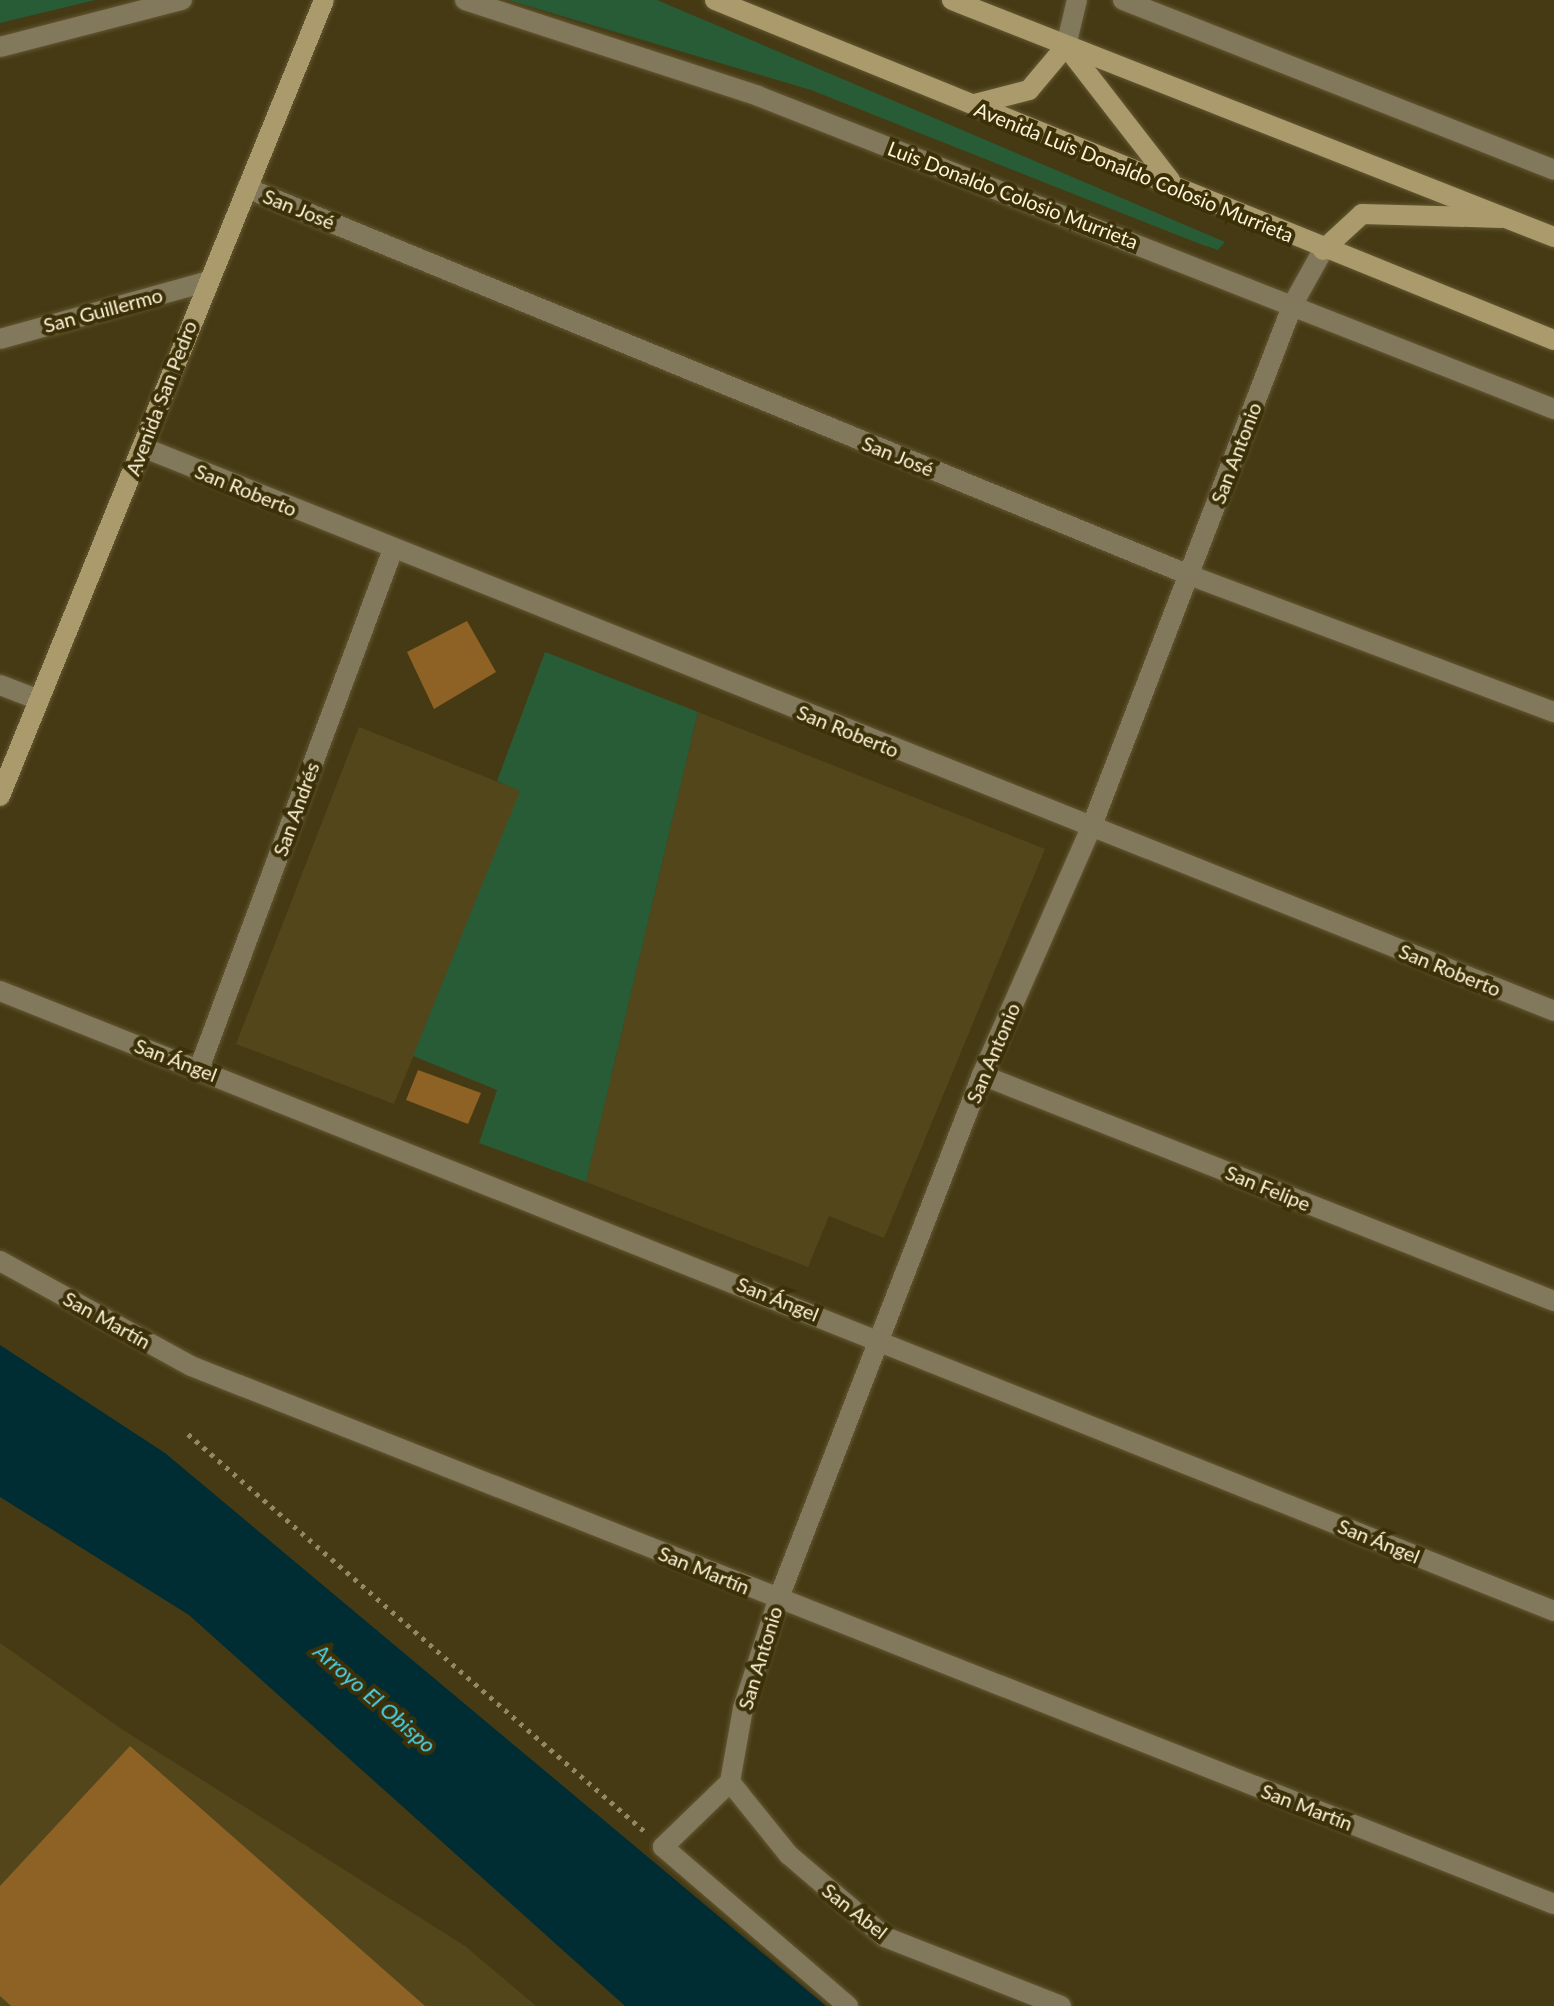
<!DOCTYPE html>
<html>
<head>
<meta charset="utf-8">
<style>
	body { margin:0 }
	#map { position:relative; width:1554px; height:2006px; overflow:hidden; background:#463a14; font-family:Lato,sans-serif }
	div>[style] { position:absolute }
	.built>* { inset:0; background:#53461b }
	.green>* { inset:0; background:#275c37 }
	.water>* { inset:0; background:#002c34 }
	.building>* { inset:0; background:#8e6224 }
	.path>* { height:5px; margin-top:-2.5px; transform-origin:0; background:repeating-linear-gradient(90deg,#938866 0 4px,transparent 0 10px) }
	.roads { filter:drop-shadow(0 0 2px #635833) drop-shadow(0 0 2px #635833) }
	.street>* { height:20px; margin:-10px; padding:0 10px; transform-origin:10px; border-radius:10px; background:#82795c }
	.secondary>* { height:20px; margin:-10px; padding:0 10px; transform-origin:10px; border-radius:10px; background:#aa9a6c }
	span { translate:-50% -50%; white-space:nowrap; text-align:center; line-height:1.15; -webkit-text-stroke:8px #3c3008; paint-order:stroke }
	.street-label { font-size:20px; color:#fdf3d7 }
	.water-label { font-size:22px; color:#4bd5ed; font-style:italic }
</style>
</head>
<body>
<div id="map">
	<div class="built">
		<i style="clip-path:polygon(698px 712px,1045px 849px,884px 1238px,829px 1216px,808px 1267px,586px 1182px)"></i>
		<i style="clip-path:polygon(359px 727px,521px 791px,394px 1104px,236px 1044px)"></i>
		<i style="clip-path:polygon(0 1643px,120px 1728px,465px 1946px,536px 2006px,0 2006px)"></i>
	</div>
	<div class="green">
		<i style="clip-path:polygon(0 0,95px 0,0 23px)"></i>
		<i style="clip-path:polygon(508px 0,657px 0,1225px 242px,1218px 250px,1200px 244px,811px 90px)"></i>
		<i style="clip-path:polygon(545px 652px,698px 712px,586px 1182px,479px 1143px,497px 1090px,413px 1056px,520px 791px,497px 781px)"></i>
	</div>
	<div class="water">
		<i style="clip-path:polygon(0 1345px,165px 1453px,826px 2006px,625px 2006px,189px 1615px,0 1497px)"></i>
	</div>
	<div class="building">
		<i style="clip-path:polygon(467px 621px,496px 672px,434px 709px,407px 652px)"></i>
		<i style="clip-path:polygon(418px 1070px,481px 1093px,468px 1124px,406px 1100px)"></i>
		<i style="clip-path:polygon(130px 1746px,425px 2006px,11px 2006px,0 1996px,0 1886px)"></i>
	</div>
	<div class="path">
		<i style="left:188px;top:1434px;width:605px;rotate:41.04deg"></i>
	</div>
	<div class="roads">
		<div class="street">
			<i style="left:465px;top:0;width:308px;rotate:18.1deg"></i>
			<i style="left:758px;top:96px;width:855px;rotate:21.47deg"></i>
			<i style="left:1123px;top:0;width:463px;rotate:21.5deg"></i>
			<i style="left:1066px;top:46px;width:47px;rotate:-76.6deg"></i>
			<i style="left:0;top:47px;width:188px;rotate:-14.5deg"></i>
			<i style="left:247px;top:188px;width:1018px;rotate:22.33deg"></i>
			<i style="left:1189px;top:575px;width:390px;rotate:20.6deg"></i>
			<i style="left:0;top:339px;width:214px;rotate:-15.5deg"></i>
			<i style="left:142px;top:447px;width:1520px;rotate:21.77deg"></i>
			<i style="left:0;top:685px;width:42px;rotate:21deg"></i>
			<i style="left:0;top:991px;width:1673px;rotate:21.75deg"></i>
			<i style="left:199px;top:1069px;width:555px;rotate:-69.54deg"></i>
			<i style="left:982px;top:1075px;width:615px;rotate:21.56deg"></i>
			<i style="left:0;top:1261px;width:218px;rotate:28.8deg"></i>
			<i style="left:191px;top:1366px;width:1465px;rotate:21.54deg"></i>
			<i style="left:730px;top:1782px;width:94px;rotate:51.1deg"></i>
			<i style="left:789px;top:1855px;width:126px;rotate:40.5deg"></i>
			<i style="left:885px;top:1937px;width:189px;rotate:21.4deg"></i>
			<i style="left:848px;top:2006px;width:244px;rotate:-139.3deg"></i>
			<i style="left:663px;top:1847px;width:93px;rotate:-44.1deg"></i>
			<i style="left:730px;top:1782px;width:75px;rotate:-80deg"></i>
			<i style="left:743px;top:1708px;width:114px;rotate:-72deg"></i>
			<i style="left:778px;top:1600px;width:563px;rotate:-68.77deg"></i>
			<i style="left:982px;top:1075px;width:270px;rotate:-66.2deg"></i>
			<i style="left:1091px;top:828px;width:562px;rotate:-68.92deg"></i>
			<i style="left:1293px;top:304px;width:62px;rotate:-60.9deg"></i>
		</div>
		<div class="secondary">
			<i style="left:715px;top:0;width:905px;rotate:22.06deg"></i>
			<i style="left:952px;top:0;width:647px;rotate:21.49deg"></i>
			<i style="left:975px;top:104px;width:56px;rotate:-14.5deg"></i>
			<i style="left:1029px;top:90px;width:57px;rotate:-49.9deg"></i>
			<i style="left:1066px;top:46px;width:170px;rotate:52.2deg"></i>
			<i style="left:1323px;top:250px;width:53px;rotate:-42.7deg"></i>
			<i style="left:1362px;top:214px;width:139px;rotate:1.6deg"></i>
			<i style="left:0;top:796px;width:859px;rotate:-67.85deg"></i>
		</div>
	</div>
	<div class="street-label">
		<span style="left:1134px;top:172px;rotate:22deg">Avenida Luis Donaldo Colosio Murrieta</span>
		<span style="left:1013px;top:195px;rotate:21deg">Luis Donaldo Colosio Murrieta</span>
		<span style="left:299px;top:209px;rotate:22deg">San José</span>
		<span style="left:103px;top:310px;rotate:-15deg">San Guillermo</span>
		<span style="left:161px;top:398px;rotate:-69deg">Avenida San Pedro</span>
		<span style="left:1236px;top:453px;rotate:-69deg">San Antonio</span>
		<span style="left:898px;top:456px;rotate:22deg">San José</span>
		<span style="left:246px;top:490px;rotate:22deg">San Roberto</span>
		<span style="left:848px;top:731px;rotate:22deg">San Roberto</span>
		<span style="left:296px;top:809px;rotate:-70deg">San Andrés</span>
		<span style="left:1450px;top:970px;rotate:22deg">San Roberto</span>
		<span style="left:993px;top:1053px;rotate:-67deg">San Antonio</span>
		<span style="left:176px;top:1060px;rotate:21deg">San Ángel</span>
		<span style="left:1268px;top:1188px;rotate:22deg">San Felipe</span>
		<span style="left:778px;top:1299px;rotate:22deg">San Ángel</span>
		<span style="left:107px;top:1320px;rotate:29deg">San Martín</span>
		<span style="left:1379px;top:1541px;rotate:22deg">San Ángel</span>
		<span style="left:704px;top:1570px;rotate:22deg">San Martín</span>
		<span style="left:760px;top:1658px;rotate:-73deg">San Antonio</span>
		<span style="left:1307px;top:1807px;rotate:21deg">San Martín</span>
		<span style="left:855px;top:1911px;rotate:38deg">San Abel</span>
	</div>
	<div class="water-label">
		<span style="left:375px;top:1698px;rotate:41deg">Arroyo El Obispo</span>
	</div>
</div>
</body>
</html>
